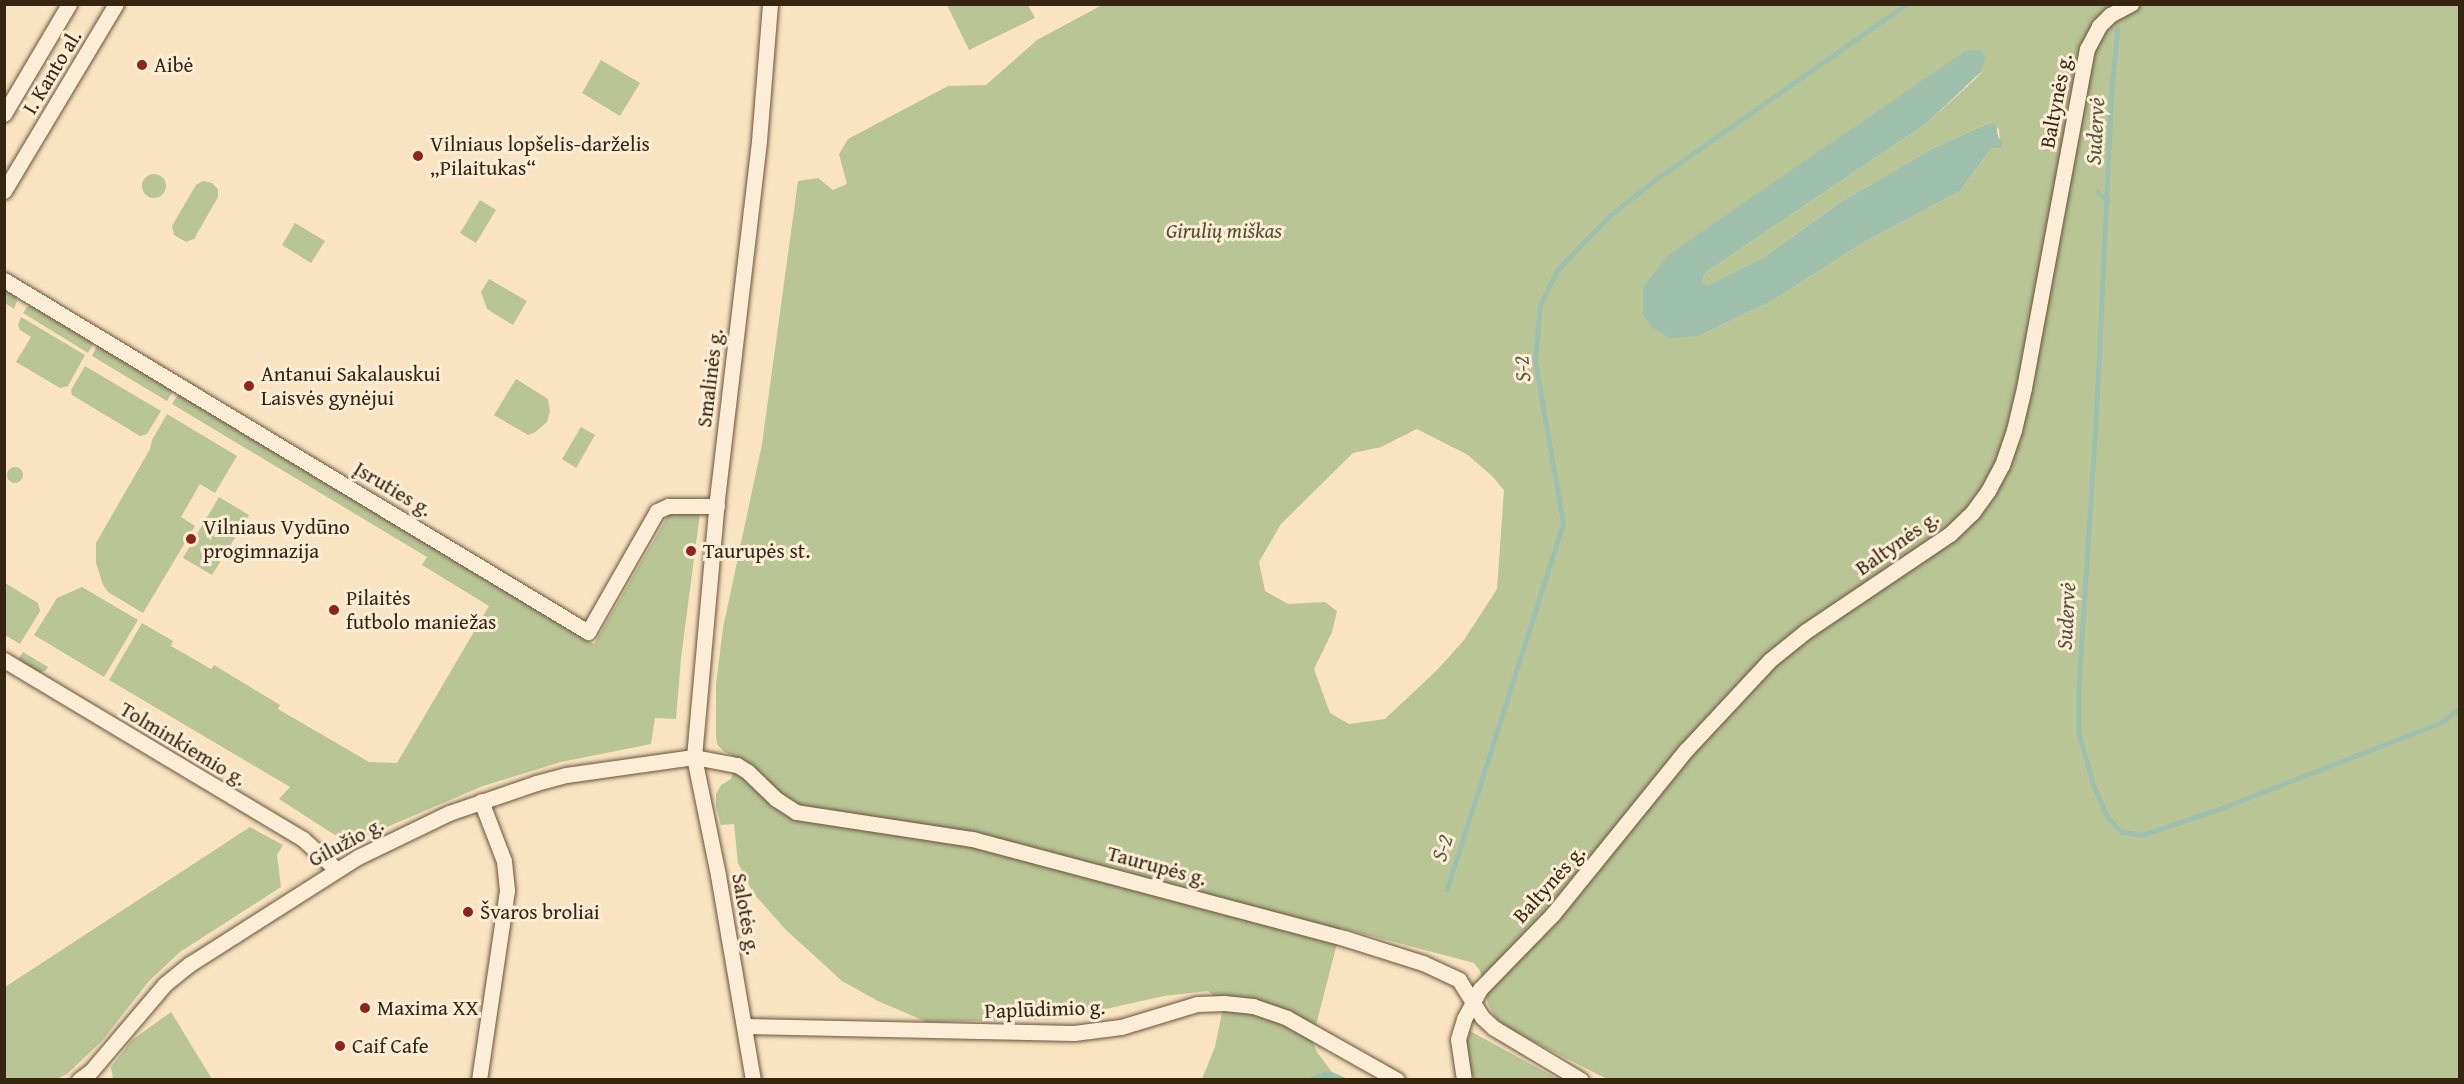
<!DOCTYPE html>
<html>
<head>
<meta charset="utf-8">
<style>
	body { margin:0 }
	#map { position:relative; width:2464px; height:1084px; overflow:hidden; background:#fae3c0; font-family:"Gentium Book Plus",serif }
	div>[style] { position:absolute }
	.green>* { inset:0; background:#bac596 }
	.round { border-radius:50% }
	.water>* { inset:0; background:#9fbfad }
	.stream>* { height:4.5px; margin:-2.25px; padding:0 2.25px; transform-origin:2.25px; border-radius:2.25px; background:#9fbfad }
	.roads { filter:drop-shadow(0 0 2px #67543b) drop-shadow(0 0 2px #67543b) }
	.minor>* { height:15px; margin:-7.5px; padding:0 7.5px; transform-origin:7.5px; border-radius:7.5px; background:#fcedd6 }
	.dots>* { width:16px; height:16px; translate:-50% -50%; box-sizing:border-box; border:3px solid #fcedd6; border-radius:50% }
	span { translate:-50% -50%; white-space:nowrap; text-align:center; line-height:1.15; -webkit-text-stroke:6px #fcedd6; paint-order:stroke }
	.poi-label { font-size:21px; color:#36250f }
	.left { translate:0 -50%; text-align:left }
	.street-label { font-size:21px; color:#36250f }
	.park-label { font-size:21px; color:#574d31; font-style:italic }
	.water-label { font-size:22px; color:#56533e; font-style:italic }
	.frame { position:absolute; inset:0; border:6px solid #36250f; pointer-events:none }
</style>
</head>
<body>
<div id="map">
	<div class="green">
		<i style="clip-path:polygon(947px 5px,1028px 5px,1035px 18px,969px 50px)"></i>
		<i style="clip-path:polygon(evenodd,1102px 5px,2459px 5px,2459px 1079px,1607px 1079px,1507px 1028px,1495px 1017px,1488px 1004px,1480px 971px,1474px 963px,1341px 928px,1312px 1041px,1317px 1052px,1332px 1072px,1322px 1072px,1306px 1079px,1202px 1079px,1215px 1047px,1224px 1003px,1208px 991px,1164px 996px,1060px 1019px,927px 1022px,878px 1001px,842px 981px,786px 930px,753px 893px,738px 863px,734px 824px,721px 825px,716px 806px,716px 794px,721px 785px,731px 779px,738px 759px,723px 751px,717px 744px,716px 735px,716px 684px,723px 628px,762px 444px,798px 181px,818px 178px,833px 190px,847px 184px,839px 154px,848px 139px,948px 86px,986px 85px,1037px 40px,1102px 5px,1981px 67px,1981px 73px,1972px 82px,1927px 123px,1706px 272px,1702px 282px,1707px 286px,1764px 257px,1841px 202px,1931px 149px,1987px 124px,1999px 129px,2000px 148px,1991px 149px,1960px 191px,1859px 245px,1772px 301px,1699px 336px,1669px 254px,1714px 224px,1981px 67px,1102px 5px,1417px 429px,1468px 455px,1492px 476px,1504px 490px,1497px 589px,1464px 640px,1438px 669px,1385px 719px,1349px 724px,1330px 713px,1314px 669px,1332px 632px,1337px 611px,1325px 602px,1288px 604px,1265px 591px,1259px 562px,1281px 524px,1353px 453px,1381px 447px,1417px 429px)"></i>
		<i style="clip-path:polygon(601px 60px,640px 83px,620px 116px,582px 93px)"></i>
		<i class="round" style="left:142px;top:174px;width:24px;height:24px"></i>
		<i style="clip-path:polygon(203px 181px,212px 183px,218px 189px,218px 197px,194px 239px,186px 242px,174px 235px,172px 226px,196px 185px)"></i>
		<i style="clip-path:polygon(480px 200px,496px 210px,476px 243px,460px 233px)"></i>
		<i style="clip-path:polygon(295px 223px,325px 241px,311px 263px,282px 245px)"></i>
		<i style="clip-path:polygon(489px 279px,527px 301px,513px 325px,487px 309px,481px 292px)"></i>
		<i style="clip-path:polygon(5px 288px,15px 294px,17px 300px,14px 309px,5px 303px)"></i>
		<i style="clip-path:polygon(33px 305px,94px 342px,88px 353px,23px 313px,27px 307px)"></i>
		<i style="clip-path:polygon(21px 317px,85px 355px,68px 386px,60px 388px,16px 362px,31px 337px,20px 330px,18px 325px)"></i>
		<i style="clip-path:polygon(98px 344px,174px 389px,167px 401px,92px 356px)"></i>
		<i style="clip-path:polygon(85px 366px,161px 411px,147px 434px,140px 436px,72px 395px,71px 390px)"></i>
		<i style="clip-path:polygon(516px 379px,548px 399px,550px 411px,547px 422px,534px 433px,528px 435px,494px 415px)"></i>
		<i style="clip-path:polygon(179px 393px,594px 644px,670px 512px,700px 513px,681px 658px,676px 719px,655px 718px,651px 744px,561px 762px,483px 786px,361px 838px,359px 833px,335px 835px,327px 830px,279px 799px,290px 787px,109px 680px,142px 623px,173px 641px,171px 646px,211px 669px,214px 665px,280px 705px,278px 709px,369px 762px,397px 763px,489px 606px,422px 565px,427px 557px,172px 404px)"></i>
		<i style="clip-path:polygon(167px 414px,237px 456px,215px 493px,200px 484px,181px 517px,195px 526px,143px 613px,108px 592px,103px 585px,96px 563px,96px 543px,150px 449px,152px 440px)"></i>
		<i style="clip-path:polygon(581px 427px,595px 435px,576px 468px,562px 459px)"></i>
		<i class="round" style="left:7px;top:467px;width:16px;height:16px"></i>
		<i style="clip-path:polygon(219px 497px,249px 515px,212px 575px,183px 558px)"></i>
		<i style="clip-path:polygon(5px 583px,38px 603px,40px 611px,20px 644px,5px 635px)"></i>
		<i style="clip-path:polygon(82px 587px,138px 620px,104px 677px,34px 635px,57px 598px)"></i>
		<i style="clip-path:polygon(23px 652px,48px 667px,46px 670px,39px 673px,18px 660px)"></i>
		<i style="clip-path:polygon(250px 827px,283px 845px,277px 855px,281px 887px,180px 952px,149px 981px,102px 1041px,67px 1074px,57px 1079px,5px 1079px,5px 987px)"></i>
		<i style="clip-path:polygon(171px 1012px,212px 1079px,113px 1079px,111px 1067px,132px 1040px)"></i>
		<i style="clip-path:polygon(1470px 1031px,1558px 1079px,1475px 1079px,1469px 1070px,1466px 1044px)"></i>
	</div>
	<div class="water">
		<i style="clip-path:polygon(1979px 49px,1986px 56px,1981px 72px,1927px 123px,1706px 272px,1702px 282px,1707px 286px,1764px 257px,1841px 202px,1931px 149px,1987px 124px,1996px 124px,1998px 137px,2003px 143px,2000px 148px,1991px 149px,1960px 191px,1859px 245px,1772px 301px,1699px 336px,1670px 338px,1652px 328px,1643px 314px,1643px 287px,1669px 254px,1964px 52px)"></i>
		<i style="clip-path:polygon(1322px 1072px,1332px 1072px,1348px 1079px,1306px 1079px)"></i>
	</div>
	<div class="stream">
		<i style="left:2118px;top:29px;width:59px;rotate:95.8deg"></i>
		<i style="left:2112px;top:88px;width:320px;rotate:92.7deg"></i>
		<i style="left:2097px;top:408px;width:279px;rotate:93.7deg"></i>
		<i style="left:2079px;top:686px;width:47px;rotate:90deg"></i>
		<i style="left:2079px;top:733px;width:55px;rotate:74.2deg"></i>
		<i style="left:2094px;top:786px;width:35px;rotate:66deg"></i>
		<i style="left:2108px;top:818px;width:20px;rotate:45deg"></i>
		<i style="left:2122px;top:832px;width:21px;rotate:8deg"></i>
		<i style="left:2143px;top:835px;width:80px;rotate:-18.9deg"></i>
		<i style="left:2219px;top:809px;width:239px;rotate:-21.3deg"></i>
		<i style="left:2442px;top:722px;width:23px;rotate:-38deg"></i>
		<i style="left:2098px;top:192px;width:13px;rotate:39deg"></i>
		<i style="left:1447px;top:889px;width:384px;rotate:-72.4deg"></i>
		<i style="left:1563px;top:523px;width:164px;rotate:-99.8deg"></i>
		<i style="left:1535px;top:361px;width:56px;rotate:-84.9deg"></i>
		<i style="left:1540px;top:305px;width:40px;rotate:-63.4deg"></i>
		<i style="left:1558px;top:269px;width:74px;rotate:-46.1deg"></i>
		<i style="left:1609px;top:216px;width:58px;rotate:-38deg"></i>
		<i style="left:1655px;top:180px;width:307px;rotate:-35deg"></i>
	</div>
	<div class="roads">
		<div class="minor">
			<i style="left:4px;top:114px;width:128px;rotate:-59.4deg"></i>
			<i style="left:4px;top:191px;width:218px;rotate:-59.1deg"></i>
			<i style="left:4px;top:280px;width:682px;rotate:31.08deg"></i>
			<i style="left:588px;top:632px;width:139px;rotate:-60.3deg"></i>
			<i style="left:657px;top:511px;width:12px;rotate:-24deg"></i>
			<i style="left:668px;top:506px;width:49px"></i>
			<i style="left:4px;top:660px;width:348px;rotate:30.9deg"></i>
			<i style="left:303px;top:839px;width:45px;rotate:42.3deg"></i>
			<i style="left:745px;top:1026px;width:329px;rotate:1.2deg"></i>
			<i style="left:1074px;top:1033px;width:47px;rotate:-7.3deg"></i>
			<i style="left:1121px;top:1027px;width:79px;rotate:-16.8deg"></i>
			<i style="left:1197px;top:1004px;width:27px;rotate:-2deg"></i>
			<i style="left:1224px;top:1003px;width:29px;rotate:6deg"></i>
			<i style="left:1253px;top:1006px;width:36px;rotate:19deg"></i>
			<i style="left:1287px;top:1018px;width:126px;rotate:29.4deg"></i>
			<i style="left:79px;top:1080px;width:15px;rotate:-37deg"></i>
			<i style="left:91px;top:1071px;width:114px;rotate:-49.6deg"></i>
			<i style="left:165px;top:984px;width:32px;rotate:-39deg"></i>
			<i style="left:190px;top:964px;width:199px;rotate:-32.5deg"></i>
			<i style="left:358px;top:857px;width:101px;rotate:-25.8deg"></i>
			<i style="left:449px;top:813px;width:92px;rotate:-19deg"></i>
			<i style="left:536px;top:783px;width:31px;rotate:-15deg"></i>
			<i style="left:566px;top:775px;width:129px;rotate:-8deg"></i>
			<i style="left:694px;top:757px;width:44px;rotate:10.5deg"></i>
			<i style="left:737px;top:765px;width:13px;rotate:32deg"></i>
			<i style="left:748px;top:772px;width:39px;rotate:44deg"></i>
			<i style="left:776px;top:799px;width:24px;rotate:33deg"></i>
			<i style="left:796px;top:812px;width:178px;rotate:8.7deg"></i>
			<i style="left:972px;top:839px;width:385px;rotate:14.9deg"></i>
			<i style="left:1344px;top:938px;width:83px;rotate:17.6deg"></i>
			<i style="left:1423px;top:963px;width:40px;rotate:25deg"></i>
			<i style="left:1459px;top:980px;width:44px;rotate:58.1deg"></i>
			<i style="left:1482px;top:1017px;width:16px;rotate:43deg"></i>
			<i style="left:1494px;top:1028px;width:101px;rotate:30.9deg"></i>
			<i style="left:479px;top:1080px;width:192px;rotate:-81.6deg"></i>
			<i style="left:507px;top:890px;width:29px;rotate:-96deg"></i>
			<i style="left:504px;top:861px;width:64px;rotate:-111deg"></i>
			<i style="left:753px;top:1080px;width:208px;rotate:-99.7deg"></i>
			<i style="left:718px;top:875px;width:120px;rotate:-101.5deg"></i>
			<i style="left:694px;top:757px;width:259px;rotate:-84.9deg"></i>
			<i style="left:717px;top:499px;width:360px;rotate:-83.3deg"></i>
			<i style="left:759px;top:141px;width:137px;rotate:-85.4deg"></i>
			<i style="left:1464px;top:1080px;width:41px;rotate:-98.3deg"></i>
			<i style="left:1458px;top:1039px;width:21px;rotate:-73deg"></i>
			<i style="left:1464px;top:1019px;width:34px;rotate:-62deg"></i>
			<i style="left:1480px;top:989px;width:105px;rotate:-45.8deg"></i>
			<i style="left:1553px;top:914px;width:211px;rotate:-51deg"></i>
			<i style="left:1686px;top:750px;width:123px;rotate:-47deg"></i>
			<i style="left:1770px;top:660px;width:46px;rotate:-38.9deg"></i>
			<i style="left:1806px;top:631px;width:174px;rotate:-34deg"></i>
			<i style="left:1950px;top:534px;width:30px;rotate:-44deg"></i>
			<i style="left:1972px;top:513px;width:27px;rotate:-54deg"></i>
			<i style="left:1988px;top:491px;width:30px;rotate:-62deg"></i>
			<i style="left:2002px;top:465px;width:37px;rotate:-71deg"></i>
			<i style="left:2014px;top:430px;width:43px;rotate:-76.6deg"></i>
			<i style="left:2024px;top:388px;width:345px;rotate:-79.5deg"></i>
			<i style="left:2087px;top:49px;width:26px;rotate:-62deg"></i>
			<i style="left:2099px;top:26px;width:16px;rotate:-45deg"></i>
			<i style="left:2110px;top:15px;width:24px;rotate:-28deg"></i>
		</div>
	</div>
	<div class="dots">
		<i style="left:142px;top:65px;background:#8f2418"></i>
		<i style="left:418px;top:156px;background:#8f2418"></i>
		<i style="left:249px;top:386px;background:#8f2418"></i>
		<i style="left:191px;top:539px;background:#8f2418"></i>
		<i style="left:691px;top:551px;background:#8f2418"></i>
		<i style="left:334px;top:610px;background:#8f2418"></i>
		<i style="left:468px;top:912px;background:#8f2418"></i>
		<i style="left:365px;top:1008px;background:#8f2418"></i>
		<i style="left:340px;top:1046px;background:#8f2418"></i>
	</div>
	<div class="poi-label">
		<span class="left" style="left:154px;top:65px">Aibė</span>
		<span class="left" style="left:430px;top:156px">Vilniaus lopšelis-darželis<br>„Pilaitukas“</span>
		<span class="left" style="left:261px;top:386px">Antanui Sakalauskui<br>Laisvės gynėjui</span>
		<span class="left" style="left:203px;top:539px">Vilniaus Vydūno<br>progimnazija</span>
		<span class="left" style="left:703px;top:551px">Taurupės st.</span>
		<span class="left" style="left:346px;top:610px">Pilaitės<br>futbolo maniežas</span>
		<span class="left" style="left:480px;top:912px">Švaros broliai</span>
		<span class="left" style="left:377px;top:1008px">Maxima XX</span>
		<span class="left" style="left:352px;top:1046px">Caif Cafe</span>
	</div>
	<div class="street-label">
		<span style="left:52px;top:72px;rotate:-59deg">I. Kanto al.</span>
		<span style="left:2056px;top:101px;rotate:-79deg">Baltynės g.</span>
		<span style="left:710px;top:378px;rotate:-83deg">Smalinės g.</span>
		<span style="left:393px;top:489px;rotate:31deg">Įsruties g.</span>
		<span style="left:1897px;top:543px;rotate:-35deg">Baltynės g.</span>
		<span style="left:183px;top:744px;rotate:31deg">Tolminkiemio g.</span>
		<span style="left:346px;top:842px;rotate:-28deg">Gilužio g.</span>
		<span style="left:1157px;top:866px;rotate:15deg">Taurupės g.</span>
		<span style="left:1549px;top:884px;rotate:-48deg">Baltynės g.</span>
		<span style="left:746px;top:914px;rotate:80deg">Salotės g.</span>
		<span style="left:1045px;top:1009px;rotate:-2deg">Paplūdimio g.</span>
	</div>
	<div class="park-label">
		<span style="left:1224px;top:231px">Girulių miškas</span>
	</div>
	<div class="water-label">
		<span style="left:2095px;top:131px;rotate:-87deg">Sudervė</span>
		<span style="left:1522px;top:369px;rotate:-95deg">S-2</span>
		<span style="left:2066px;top:616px;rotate:-87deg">Sudervė</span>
		<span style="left:1442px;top:848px;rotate:-72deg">S-2</span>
	</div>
	<div class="frame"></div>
</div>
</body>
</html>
